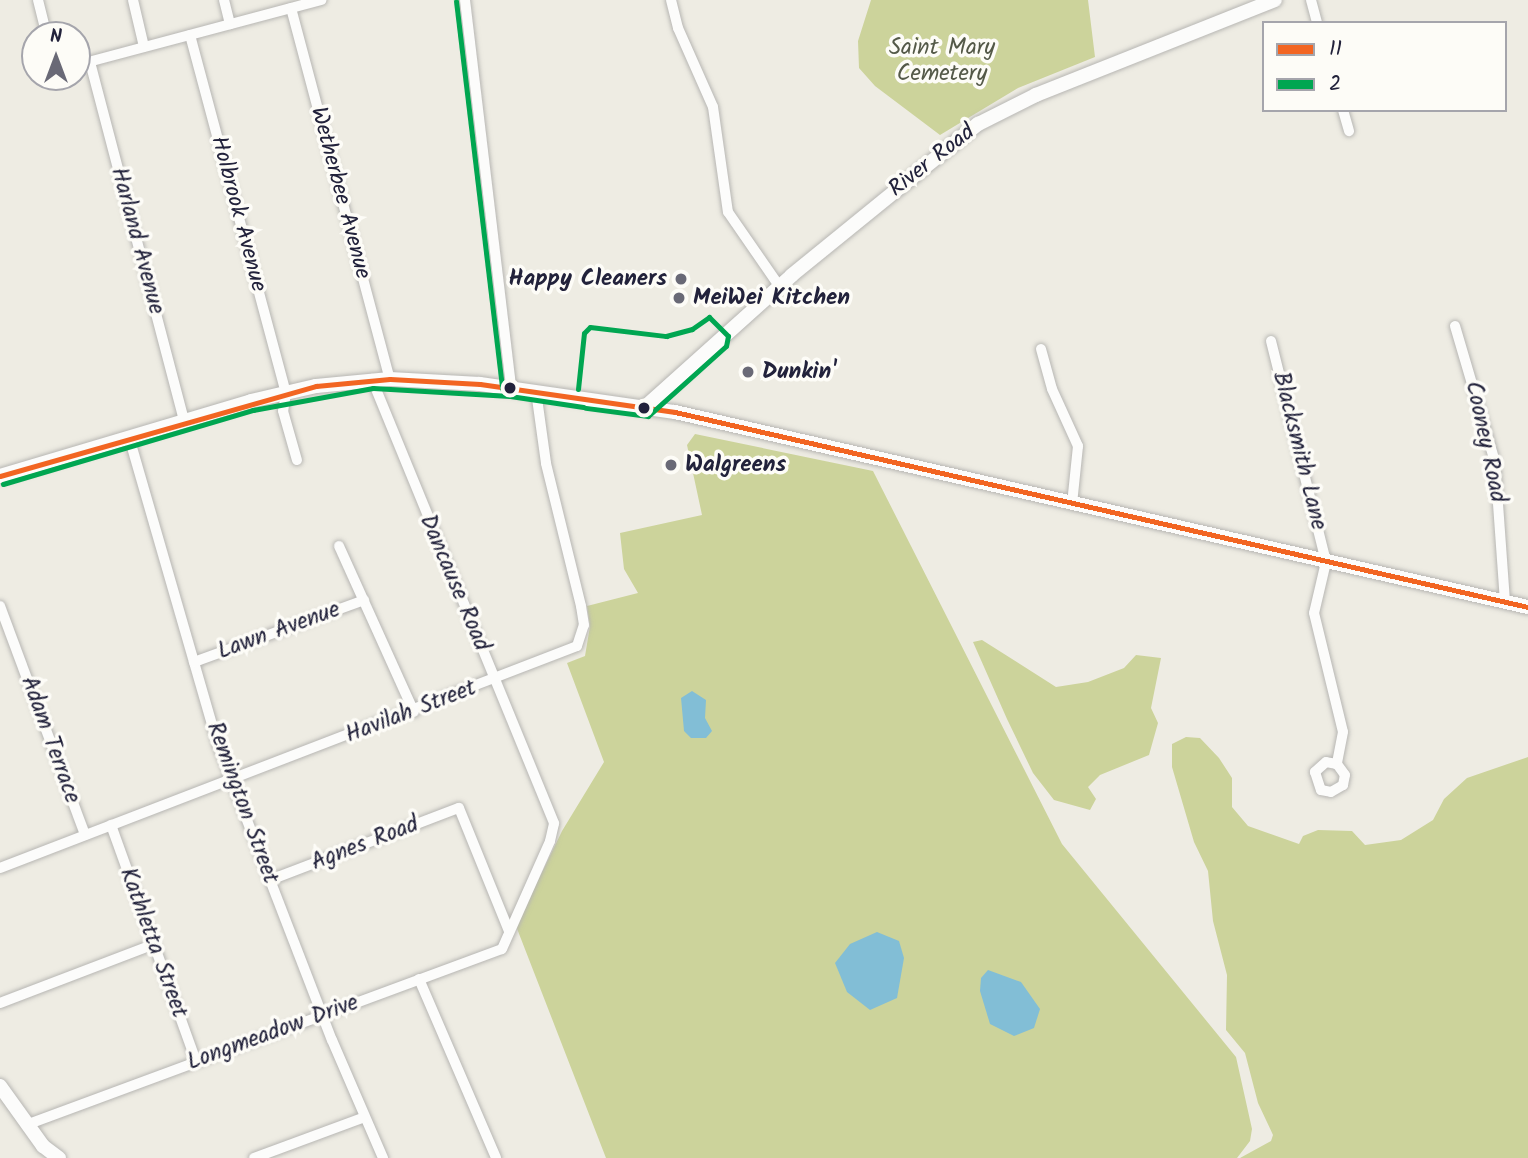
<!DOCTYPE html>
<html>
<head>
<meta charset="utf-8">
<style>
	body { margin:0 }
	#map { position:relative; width:1528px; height:1158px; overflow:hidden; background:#eeece3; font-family:Kalam,sans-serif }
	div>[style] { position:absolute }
	.green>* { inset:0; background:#ccd39b }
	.water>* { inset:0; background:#82bed6 }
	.roads { filter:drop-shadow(0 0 2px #b7b6b3) drop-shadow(0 0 2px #b7b6b3) }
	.street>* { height:10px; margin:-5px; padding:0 5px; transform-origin:5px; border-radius:5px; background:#fcfcfb }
	.secondary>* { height:14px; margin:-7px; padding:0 7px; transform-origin:7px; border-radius:7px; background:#fcfcfb }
	.bus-1>* { height:5px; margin:-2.5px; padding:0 2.5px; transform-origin:2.5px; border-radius:2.5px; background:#f26522 }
	.bus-2>* { height:5px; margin:-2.5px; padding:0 2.5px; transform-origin:2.5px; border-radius:2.5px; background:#00a651 }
	.dots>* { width:19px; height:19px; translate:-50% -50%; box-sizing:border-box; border:4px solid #fdfcf7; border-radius:50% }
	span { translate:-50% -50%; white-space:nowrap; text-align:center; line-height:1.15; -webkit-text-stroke:7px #fdfcf7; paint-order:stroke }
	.park-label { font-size:23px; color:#545948 }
	.street-label { font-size:23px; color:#22223b }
	.poi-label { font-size:23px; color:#22223b; font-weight:700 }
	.right { translate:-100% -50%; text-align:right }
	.left { translate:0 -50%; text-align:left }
	.legend { position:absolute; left:1262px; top:21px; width:245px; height:91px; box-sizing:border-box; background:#fdfcf7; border:2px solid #a5a5ac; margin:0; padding:9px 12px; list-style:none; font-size:21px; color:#22223b }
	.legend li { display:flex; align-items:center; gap:14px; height:35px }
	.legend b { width:35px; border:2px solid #a5a5ac }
	.north { position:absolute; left:21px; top:21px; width:70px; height:70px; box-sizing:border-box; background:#fdfcf7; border:2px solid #a5a5ac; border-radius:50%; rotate:0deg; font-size:19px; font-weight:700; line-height:28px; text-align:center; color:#22223b }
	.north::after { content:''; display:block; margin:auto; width:24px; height:32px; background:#696976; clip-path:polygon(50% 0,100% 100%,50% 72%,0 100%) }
</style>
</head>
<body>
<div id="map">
	<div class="green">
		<i style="clip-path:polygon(871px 0,1088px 0,1095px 57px,1018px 88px,940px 135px,875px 86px,859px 68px,858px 41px)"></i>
		<i style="clip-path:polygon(695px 434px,873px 471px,1062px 844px,1236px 1057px,1252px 1129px,1250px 1141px,1237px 1158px,606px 1158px,516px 926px,562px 831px,604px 762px,567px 663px,585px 656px,590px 626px,587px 606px,638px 593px,624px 569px,620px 533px,702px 515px,687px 445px)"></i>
		<i style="clip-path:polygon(982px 640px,1056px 687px,1088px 682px,1124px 668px,1136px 655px,1161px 658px,1151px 708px,1158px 723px,1149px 755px,1100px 775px,1088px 787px,1096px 799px,1090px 810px,1054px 800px,1033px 773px,1007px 719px,973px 642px)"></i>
		<i style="clip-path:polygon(1186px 737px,1200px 738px,1219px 758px,1232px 778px,1232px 807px,1248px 826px,1299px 844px,1303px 836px,1318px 830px,1352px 831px,1365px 845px,1401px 840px,1433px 820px,1444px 799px,1467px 778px,1528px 757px,1528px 1158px,1240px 1158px,1271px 1141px,1273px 1135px,1258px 1103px,1245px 1053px,1226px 1030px,1227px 975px,1213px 921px,1208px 871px,1194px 842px,1172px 767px,1172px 744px)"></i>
	</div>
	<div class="water">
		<i style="clip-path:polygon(692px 691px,706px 700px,705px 718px,712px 731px,706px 738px,691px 738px,684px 731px,681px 698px)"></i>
		<i style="clip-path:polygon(877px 932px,899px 941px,904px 958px,897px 998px,870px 1010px,847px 992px,835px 963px,850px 944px)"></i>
		<i style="clip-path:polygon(988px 970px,1021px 982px,1040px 1009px,1034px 1028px,1014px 1036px,990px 1024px,980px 991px,981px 978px)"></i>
	</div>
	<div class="roads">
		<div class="street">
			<i style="left:38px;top:0;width:36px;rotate:76deg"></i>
			<i style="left:133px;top:0;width:48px;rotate:76.8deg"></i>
			<i style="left:224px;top:0;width:25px;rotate:76deg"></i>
			<i style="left:465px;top:0;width:390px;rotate:83.2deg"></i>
			<i style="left:671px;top:0;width:29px;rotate:76deg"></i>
			<i style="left:678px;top:28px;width:86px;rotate:66.1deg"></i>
			<i style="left:713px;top:107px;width:106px;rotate:81.9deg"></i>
			<i style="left:728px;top:212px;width:91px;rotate:55.3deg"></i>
			<i style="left:1311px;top:0;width:24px;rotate:75deg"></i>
			<i style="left:291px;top:8px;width:384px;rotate:75.1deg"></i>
			<i style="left:190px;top:35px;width:371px;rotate:75deg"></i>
			<i style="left:286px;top:393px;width:18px;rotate:99deg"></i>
			<i style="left:283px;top:411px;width:51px;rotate:74.1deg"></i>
			<i style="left:90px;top:62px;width:371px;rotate:75.3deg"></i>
			<i style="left:77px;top:65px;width:253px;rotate:-14.9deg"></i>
			<i style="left:1343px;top:110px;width:22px;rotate:74deg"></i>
			<i style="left:1455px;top:326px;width:142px;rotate:73.6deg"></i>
			<i style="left:1495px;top:462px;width:140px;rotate:85.9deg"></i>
			<i style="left:1271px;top:341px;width:228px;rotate:76deg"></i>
			<i style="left:1326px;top:562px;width:52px;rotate:103.2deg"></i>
			<i style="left:1314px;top:613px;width:122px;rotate:76.3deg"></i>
			<i style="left:1343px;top:732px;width:33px;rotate:101deg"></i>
			<i style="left:1337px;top:764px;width:11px;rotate:-170deg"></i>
			<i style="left:1326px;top:762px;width:15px;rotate:138deg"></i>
			<i style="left:1315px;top:772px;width:19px;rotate:72deg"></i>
			<i style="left:1321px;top:790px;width:10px;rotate:11deg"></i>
			<i style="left:1331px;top:792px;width:14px;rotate:-30deg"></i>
			<i style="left:1343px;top:785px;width:10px;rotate:-79deg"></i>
			<i style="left:1345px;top:775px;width:14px;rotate:-126deg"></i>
			<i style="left:1041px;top:349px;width:41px;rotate:74.6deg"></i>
			<i style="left:1052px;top:389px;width:63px;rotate:65.5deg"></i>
			<i style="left:1078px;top:446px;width:58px;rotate:95.9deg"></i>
			<i style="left:129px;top:437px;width:321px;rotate:73.9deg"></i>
			<i style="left:218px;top:745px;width:316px;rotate:68.9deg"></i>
			<i style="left:332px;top:1040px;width:129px;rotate:66.6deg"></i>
			<i style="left:339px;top:546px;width:182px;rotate:65.7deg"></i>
			<i style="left:0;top:606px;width:244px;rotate:69.6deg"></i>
			<i style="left:194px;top:662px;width:181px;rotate:-20deg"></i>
			<i style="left:111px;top:825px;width:251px;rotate:70.2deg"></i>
			<i style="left:0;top:868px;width:618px;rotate:-21.04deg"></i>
			<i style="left:577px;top:646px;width:22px;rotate:-72deg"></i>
			<i style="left:584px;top:625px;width:19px;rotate:-99deg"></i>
			<i style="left:581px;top:606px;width:147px;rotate:-103.8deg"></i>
			<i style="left:546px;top:463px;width:73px;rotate:-97.9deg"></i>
			<i style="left:270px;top:880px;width:202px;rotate:-20.9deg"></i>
			<i style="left:459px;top:808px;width:133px;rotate:67.9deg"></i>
			<i style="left:419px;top:979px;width:195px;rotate:66.7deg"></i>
			<i style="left:0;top:1003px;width:163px;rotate:-20.9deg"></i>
			<i style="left:26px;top:1125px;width:507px;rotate:-20.29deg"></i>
			<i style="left:502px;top:949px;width:118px;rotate:-66deg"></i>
			<i style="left:550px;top:841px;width:18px;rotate:-77deg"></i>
			<i style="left:554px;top:823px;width:480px;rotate:-112.3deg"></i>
			<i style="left:254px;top:1158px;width:118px;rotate:-20.3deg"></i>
		</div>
		<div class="secondary">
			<i style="left:644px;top:408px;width:199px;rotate:-41.9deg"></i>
			<i style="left:792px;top:275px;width:240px;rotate:-39.1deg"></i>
			<i style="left:978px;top:124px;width:65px;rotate:-26.6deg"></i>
			<i style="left:1036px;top:95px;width:257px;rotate:-21.7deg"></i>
			<i style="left:0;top:476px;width:262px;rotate:-16.6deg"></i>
			<i style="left:251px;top:401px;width:67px;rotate:-13deg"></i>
			<i style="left:316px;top:386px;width:74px;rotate:-5.4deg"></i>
			<i style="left:390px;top:379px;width:90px;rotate:3.2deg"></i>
			<i style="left:480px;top:384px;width:197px;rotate:8.2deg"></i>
			<i style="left:675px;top:412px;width:875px;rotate:12.88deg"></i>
			<i style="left:0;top:1086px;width:74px;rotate:54.4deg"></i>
			<i style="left:43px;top:1146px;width:20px;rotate:37deg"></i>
		</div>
	</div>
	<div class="bus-1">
		<i style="left:0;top:476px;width:329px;rotate:-15.9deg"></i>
		<i style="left:316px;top:386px;width:74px;rotate:-5.4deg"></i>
		<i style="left:390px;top:379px;width:90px;rotate:3.2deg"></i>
		<i style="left:480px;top:384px;width:197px;rotate:8.2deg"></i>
		<i style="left:675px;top:412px;width:875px;rotate:12.88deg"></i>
	</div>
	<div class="bus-2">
		<i style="left:456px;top:1px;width:390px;rotate:83.2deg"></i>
		<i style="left:578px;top:389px;width:56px;rotate:-83.9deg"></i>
		<i style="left:584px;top:333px;width:8px;rotate:-45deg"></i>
		<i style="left:590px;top:327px;width:77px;rotate:6.8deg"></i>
		<i style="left:666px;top:336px;width:27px;rotate:-15deg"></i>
		<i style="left:692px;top:329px;width:21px;rotate:-35deg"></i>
		<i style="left:709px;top:317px;width:27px;rotate:45deg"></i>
		<i style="left:728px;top:336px;width:10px;rotate:101deg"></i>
		<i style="left:726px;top:346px;width:105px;rotate:138.1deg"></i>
		<i style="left:648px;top:416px;width:63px;rotate:-172.6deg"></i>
		<i style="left:3px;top:484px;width:261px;rotate:-16.5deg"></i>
		<i style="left:253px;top:410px;width:122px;rotate:-10.4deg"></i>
		<i style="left:373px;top:388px;width:137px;rotate:3.3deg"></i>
		<i style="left:510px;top:396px;width:74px;rotate:8.6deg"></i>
	</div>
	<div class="dots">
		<i style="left:681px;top:279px;background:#696976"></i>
		<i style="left:679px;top:298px;background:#696976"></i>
		<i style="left:748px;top:372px;background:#696976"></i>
		<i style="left:510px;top:388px;background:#22223b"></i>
		<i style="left:644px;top:408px;background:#22223b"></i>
		<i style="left:671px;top:465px;background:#696976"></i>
	</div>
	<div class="park-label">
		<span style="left:942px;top:61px">Saint Mary<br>Cemetery</span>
	</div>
	<div class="street-label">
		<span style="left:932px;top:161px;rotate:-38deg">River Road</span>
		<span style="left:340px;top:193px;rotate:75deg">Wetherbee Avenue</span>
		<span style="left:238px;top:214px;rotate:75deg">Holbrook Avenue</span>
		<span style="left:137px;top:241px;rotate:75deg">Harland Avenue</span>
		<span style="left:1485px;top:442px;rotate:78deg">Cooney Road</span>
		<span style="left:1299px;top:451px;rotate:76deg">Blacksmith Lane</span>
		<span style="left:454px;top:583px;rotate:67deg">Dancause Road</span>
		<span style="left:279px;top:631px;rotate:-20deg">Lawn Avenue</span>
		<span style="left:411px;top:712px;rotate:-21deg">Havilah Street</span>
		<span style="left:50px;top:740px;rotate:70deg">Adam Terrace</span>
		<span style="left:242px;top:803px;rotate:70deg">Remington Street</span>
		<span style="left:365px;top:844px;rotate:-21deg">Agnes Road</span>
		<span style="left:153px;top:943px;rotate:70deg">Kathletta Street</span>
		<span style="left:273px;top:1033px;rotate:-20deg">Longmeadow Drive</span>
	</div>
	<div class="poi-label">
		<span class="right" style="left:667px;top:279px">Happy Cleaners</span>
		<span class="left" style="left:693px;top:298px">MeiWei Kitchen</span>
		<span class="left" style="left:762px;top:372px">Dunkin'</span>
		<span class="left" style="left:685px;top:465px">Walgreens</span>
	</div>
	<ul class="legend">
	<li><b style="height:9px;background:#f26522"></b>11</li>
	<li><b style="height:9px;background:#00a651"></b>2</li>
	</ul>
	<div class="north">N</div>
</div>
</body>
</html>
